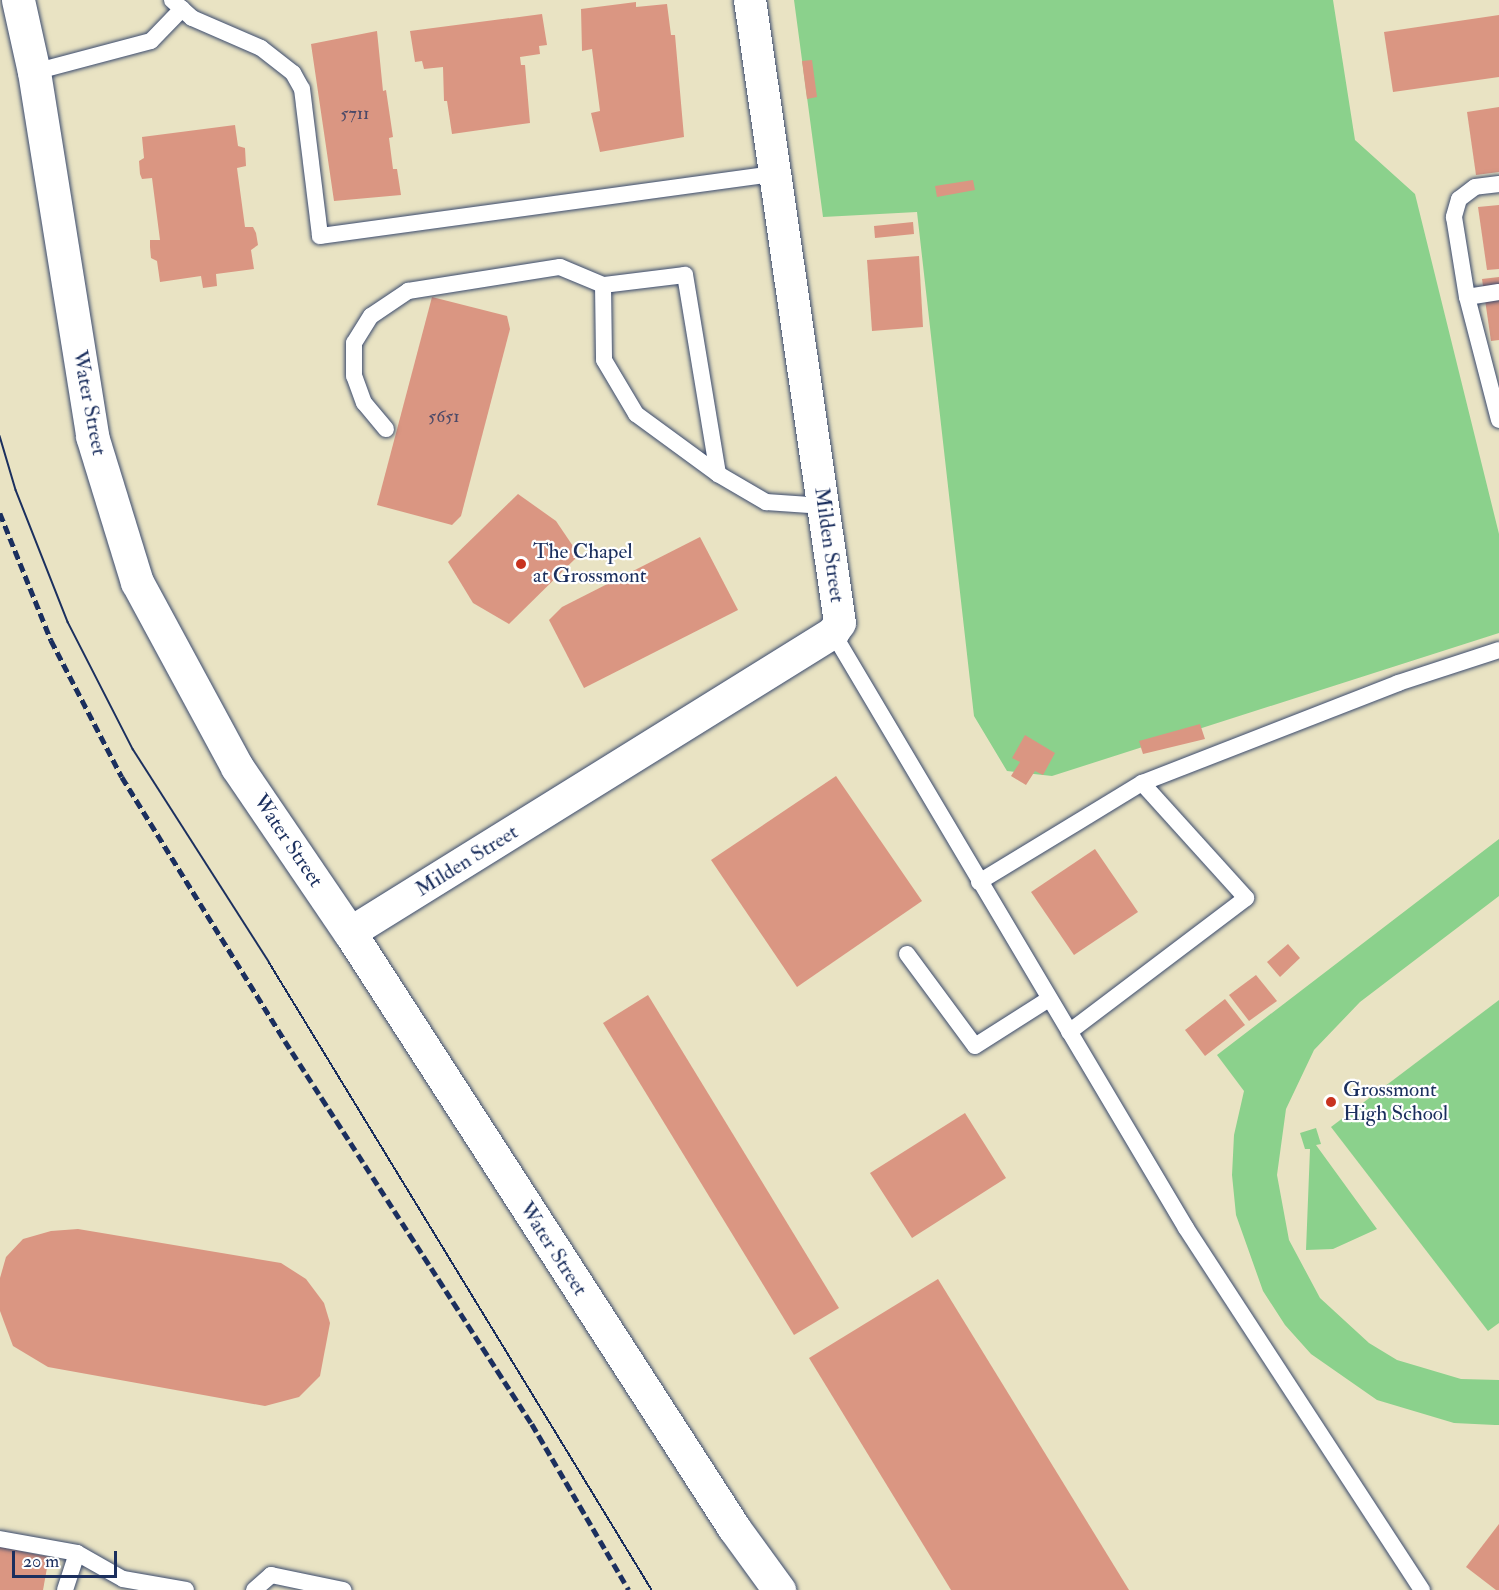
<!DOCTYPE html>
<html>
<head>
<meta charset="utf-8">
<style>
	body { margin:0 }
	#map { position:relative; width:1499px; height:1590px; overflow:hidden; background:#e9e3c3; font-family:"IM FELL Double Pica",serif }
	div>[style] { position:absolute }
	.green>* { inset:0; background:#8bd18c }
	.building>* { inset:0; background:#da9682 }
	.roads { filter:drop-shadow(0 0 2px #3a4a6d) drop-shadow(0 0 2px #3a4a6d) }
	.service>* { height:16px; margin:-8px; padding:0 8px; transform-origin:8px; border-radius:8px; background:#fff }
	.minor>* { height:32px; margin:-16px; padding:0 16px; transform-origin:16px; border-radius:16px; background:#fff }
	.tertiary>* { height:33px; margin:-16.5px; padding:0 16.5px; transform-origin:16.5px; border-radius:16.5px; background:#fff }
	.tram>* { height:1.5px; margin:-0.75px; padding:0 0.75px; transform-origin:0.75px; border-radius:0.75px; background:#1b2f5e }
	.rail>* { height:4.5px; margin-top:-2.25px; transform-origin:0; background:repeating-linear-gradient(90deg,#1b2f5e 0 9px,transparent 0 13.5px) }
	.dots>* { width:16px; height:16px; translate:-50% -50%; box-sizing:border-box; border:3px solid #fff; border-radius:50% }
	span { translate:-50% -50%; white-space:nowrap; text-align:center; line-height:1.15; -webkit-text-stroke:4.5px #fff; paint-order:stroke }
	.number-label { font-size:18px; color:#4b4967 }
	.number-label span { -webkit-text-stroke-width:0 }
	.street-label { font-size:21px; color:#1b2f5e }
	.poi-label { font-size:21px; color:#1b2f5e }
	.left { translate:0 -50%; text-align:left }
	.scale { position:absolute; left:12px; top:1551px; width:105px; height:27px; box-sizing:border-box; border:3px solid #1b2f5e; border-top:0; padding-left:8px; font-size:18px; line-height:21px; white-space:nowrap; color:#1b2f5e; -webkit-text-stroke:4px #fff; paint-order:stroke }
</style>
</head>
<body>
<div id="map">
	<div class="green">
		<i style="clip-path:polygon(794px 0,1333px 0,1355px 140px,1415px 194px,1499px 534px,1499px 633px,1052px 776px,1007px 771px,974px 716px,917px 212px,823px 217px)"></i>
		<i style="clip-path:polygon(1499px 839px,1499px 896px,1360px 1002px,1314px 1050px,1286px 1109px,1277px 1175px,1289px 1240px,1320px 1298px,1369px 1343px,1397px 1360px,1461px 1379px,1499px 1380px,1499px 1425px,1495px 1425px,1454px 1423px,1377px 1400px,1311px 1354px,1285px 1325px,1263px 1291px,1236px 1215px,1232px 1175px,1234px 1135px,1244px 1091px,1217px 1055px)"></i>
		<i style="clip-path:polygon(1499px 1000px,1499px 1323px,1488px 1331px,1331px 1127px)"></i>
		<i style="clip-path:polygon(1316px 1128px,1321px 1144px,1316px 1145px,1377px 1229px,1333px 1249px,1306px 1250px,1310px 1149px,1305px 1149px,1300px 1133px)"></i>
	</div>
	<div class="building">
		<i style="clip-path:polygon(636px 2px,636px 7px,667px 4px,671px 35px,675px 35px,684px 137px,600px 152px,591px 113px,600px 111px,592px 49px,582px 51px,581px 9px)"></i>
		<i style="clip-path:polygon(542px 14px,547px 45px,539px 46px,540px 54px,520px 57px,521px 65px,525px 65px,530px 123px,452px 134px,447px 101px,444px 101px,443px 67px,424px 69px,422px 61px,415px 62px,410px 31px)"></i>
		<i style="clip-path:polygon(1499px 15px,1499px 77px,1393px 92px,1384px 32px)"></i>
		<i style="clip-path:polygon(377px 31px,383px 91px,386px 90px,393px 137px,389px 138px,393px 169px,397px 169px,401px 195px,334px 201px,311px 44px)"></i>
		<i style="clip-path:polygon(812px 60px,817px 97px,807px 99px,802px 61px)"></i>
		<i style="clip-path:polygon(1499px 107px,1499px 172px,1476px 175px,1467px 112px)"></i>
		<i style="clip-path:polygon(235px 125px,238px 146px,245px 148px,246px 166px,237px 168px,245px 227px,253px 227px,256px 233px,258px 245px,251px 250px,254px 269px,216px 274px,217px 286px,203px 288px,201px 276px,160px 282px,157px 261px,151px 258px,150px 247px,150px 240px,160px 240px,152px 178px,142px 179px,140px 174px,139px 161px,144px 158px,142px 137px)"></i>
		<i style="clip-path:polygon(973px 180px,975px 190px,937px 197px,935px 186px)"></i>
		<i style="clip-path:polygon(1499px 205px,1499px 269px,1487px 270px,1478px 207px)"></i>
		<i style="clip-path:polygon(913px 222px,914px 234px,875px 238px,874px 226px)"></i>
		<i style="clip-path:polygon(919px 256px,923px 327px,872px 331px,867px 260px)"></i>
		<i style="clip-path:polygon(1499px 277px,1499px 340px,1491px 341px,1482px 279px)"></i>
		<i style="clip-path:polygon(432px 297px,507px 316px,510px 329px,461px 516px,452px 525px,377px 505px)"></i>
		<i style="clip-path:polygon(518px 494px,556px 521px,579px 555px,509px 624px,473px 603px,448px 562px)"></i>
		<i style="clip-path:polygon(700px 537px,738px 610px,584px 688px,549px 620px,562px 607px)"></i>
		<i style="clip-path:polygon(1200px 724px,1205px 739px,1143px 754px,1139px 741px)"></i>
		<i style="clip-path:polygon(1025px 735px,1055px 753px,1043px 775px,1035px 771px,1026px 785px,1011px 776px,1020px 762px,1012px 758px)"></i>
		<i style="clip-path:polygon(836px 776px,922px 901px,797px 987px,711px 860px)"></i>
		<i style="clip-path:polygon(1095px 849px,1138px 912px,1074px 955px,1031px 892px)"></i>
		<i style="clip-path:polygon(1288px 944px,1300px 958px,1280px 977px,1267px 962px)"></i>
		<i style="clip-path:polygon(1256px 975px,1277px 1001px,1249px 1021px,1229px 995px)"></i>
		<i style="clip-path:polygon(648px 995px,839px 1308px,794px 1335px,603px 1023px)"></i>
		<i style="clip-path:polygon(1225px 999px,1245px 1025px,1205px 1056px,1185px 1030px)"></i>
		<i style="clip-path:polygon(965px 1113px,1006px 1178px,912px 1238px,870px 1173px)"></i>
		<i style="clip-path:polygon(78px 1229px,281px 1263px,306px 1279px,324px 1303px,330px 1323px,320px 1376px,299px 1397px,265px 1406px,48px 1367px,13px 1346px,0 1311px,0 1278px,6px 1257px,23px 1239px,51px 1231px)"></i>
		<i style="clip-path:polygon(938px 1279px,1129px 1590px,951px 1590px,809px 1358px)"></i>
		<i style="clip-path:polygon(1499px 1524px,1499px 1590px,1496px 1590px,1466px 1567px)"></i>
		<i style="clip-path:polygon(0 1547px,49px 1557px,43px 1590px,0 1590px)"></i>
	</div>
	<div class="roads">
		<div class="service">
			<i style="left:172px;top:0;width:27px;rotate:42deg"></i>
			<i style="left:192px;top:18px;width:75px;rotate:23.5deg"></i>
			<i style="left:261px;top:48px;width:41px;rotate:38deg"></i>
			<i style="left:293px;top:73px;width:18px;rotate:61deg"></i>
			<i style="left:302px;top:89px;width:148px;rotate:83deg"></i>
			<i style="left:320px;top:236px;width:461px;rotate:-7.8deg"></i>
			<i style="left:34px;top:72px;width:121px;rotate:-14.8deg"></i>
			<i style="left:151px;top:41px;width:45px;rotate:-45.9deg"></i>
			<i style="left:1499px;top:184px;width:24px;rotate:173deg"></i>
			<i style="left:1475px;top:187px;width:20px;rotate:143deg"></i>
			<i style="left:1459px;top:199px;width:19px;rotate:106deg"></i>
			<i style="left:1454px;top:217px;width:81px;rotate:80.8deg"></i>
			<i style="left:1467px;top:297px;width:127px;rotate:75.4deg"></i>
			<i style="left:1467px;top:297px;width:32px;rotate:-9deg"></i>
			<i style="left:386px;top:429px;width:34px;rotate:-130deg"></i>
			<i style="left:364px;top:403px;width:29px;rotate:-110deg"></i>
			<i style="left:354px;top:376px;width:33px;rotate:-90deg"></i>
			<i style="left:354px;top:343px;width:32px;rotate:-58deg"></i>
			<i style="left:371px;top:316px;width:45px;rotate:-34deg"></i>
			<i style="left:408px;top:291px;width:154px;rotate:-9deg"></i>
			<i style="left:560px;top:267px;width:47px;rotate:22.7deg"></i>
			<i style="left:718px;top:474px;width:202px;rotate:-99.4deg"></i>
			<i style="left:685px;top:275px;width:83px;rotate:173deg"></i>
			<i style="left:603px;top:285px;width:75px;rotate:89.2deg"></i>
			<i style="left:604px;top:360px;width:63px;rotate:59.3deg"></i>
			<i style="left:636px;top:414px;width:102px;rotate:36.2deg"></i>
			<i style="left:718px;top:474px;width:56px;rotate:30.3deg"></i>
			<i style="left:766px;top:502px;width:58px;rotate:3.9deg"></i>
			<i style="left:833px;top:633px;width:692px;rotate:59.32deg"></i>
			<i style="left:1186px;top:1228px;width:432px;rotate:56.9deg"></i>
			<i style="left:979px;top:882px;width:191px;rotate:-31.3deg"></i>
			<i style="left:1142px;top:783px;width:275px;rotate:-21.3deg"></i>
			<i style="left:1398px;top:683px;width:106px;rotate:-18.1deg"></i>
			<i style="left:907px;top:954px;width:114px;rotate:53.5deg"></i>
			<i style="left:975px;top:1046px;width:88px;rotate:-32.4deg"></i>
			<i style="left:1069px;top:1032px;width:222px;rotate:-37.1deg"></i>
			<i style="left:1246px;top:898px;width:155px;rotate:-132.1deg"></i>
			<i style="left:0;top:1539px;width:78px;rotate:10.3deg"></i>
			<i style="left:77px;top:1553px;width:53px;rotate:29.5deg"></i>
			<i style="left:123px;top:1579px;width:64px;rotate:9.9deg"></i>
			<i style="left:65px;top:1590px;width:39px;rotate:-72deg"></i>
			<i style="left:254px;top:1590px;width:23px;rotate:-41deg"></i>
			<i style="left:271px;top:1575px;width:74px;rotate:11.8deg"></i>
		</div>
		<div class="minor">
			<i style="left:350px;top:933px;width:569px;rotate:-31.85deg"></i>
			<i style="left:833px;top:633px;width:12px;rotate:-55deg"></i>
			<i style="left:840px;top:623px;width:629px;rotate:-98.22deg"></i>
		</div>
		<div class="tertiary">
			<i style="left:18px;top:0;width:74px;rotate:77.5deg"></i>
			<i style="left:34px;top:72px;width:369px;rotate:80.9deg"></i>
			<i style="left:92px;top:436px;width:153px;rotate:72.9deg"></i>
			<i style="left:137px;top:582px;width:210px;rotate:61.6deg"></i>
			<i style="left:237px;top:767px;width:201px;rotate:55.8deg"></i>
			<i style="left:350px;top:933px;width:708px;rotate:57.16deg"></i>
			<i style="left:734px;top:1528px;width:77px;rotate:54deg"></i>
		</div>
	</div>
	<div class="tram">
		<i style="left:0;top:436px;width:56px;rotate:73.5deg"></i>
		<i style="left:16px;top:490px;width:142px;rotate:68.5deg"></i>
		<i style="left:68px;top:622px;width:143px;rotate:62.9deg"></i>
		<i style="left:133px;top:749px;width:253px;rotate:57.4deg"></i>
		<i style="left:269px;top:962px;width:736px;rotate:58.62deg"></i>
	</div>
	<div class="rail">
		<i style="left:0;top:513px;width:137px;rotate:68.1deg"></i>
		<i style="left:51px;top:640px;width:154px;rotate:62.6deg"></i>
		<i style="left:122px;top:777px;width:310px;rotate:58.3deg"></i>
		<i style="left:285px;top:1041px;width:456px;rotate:57.2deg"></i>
		<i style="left:532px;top:1424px;width:192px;rotate:59.7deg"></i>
	</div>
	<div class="dots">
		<i style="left:521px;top:564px;background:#c8321e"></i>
		<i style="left:1331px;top:1102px;background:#c8321e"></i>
	</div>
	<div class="number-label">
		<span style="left:355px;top:114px">5711</span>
		<span style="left:444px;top:417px">5651</span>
	</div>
	<div class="street-label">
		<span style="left:89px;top:403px;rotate:79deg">Water Street</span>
		<span style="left:829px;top:545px;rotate:82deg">Milden Street</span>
		<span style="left:288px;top:841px;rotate:56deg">Water Street</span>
		<span style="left:467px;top:861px;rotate:-32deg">Milden Street</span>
		<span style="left:553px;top:1249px;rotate:57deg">Water Street</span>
	</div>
	<div class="poi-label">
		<span class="left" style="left:533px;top:564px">The Chapel<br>at Grossmont</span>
		<span class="left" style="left:1343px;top:1102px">Grossmont<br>High School</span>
	</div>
	<div class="scale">20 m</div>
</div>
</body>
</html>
